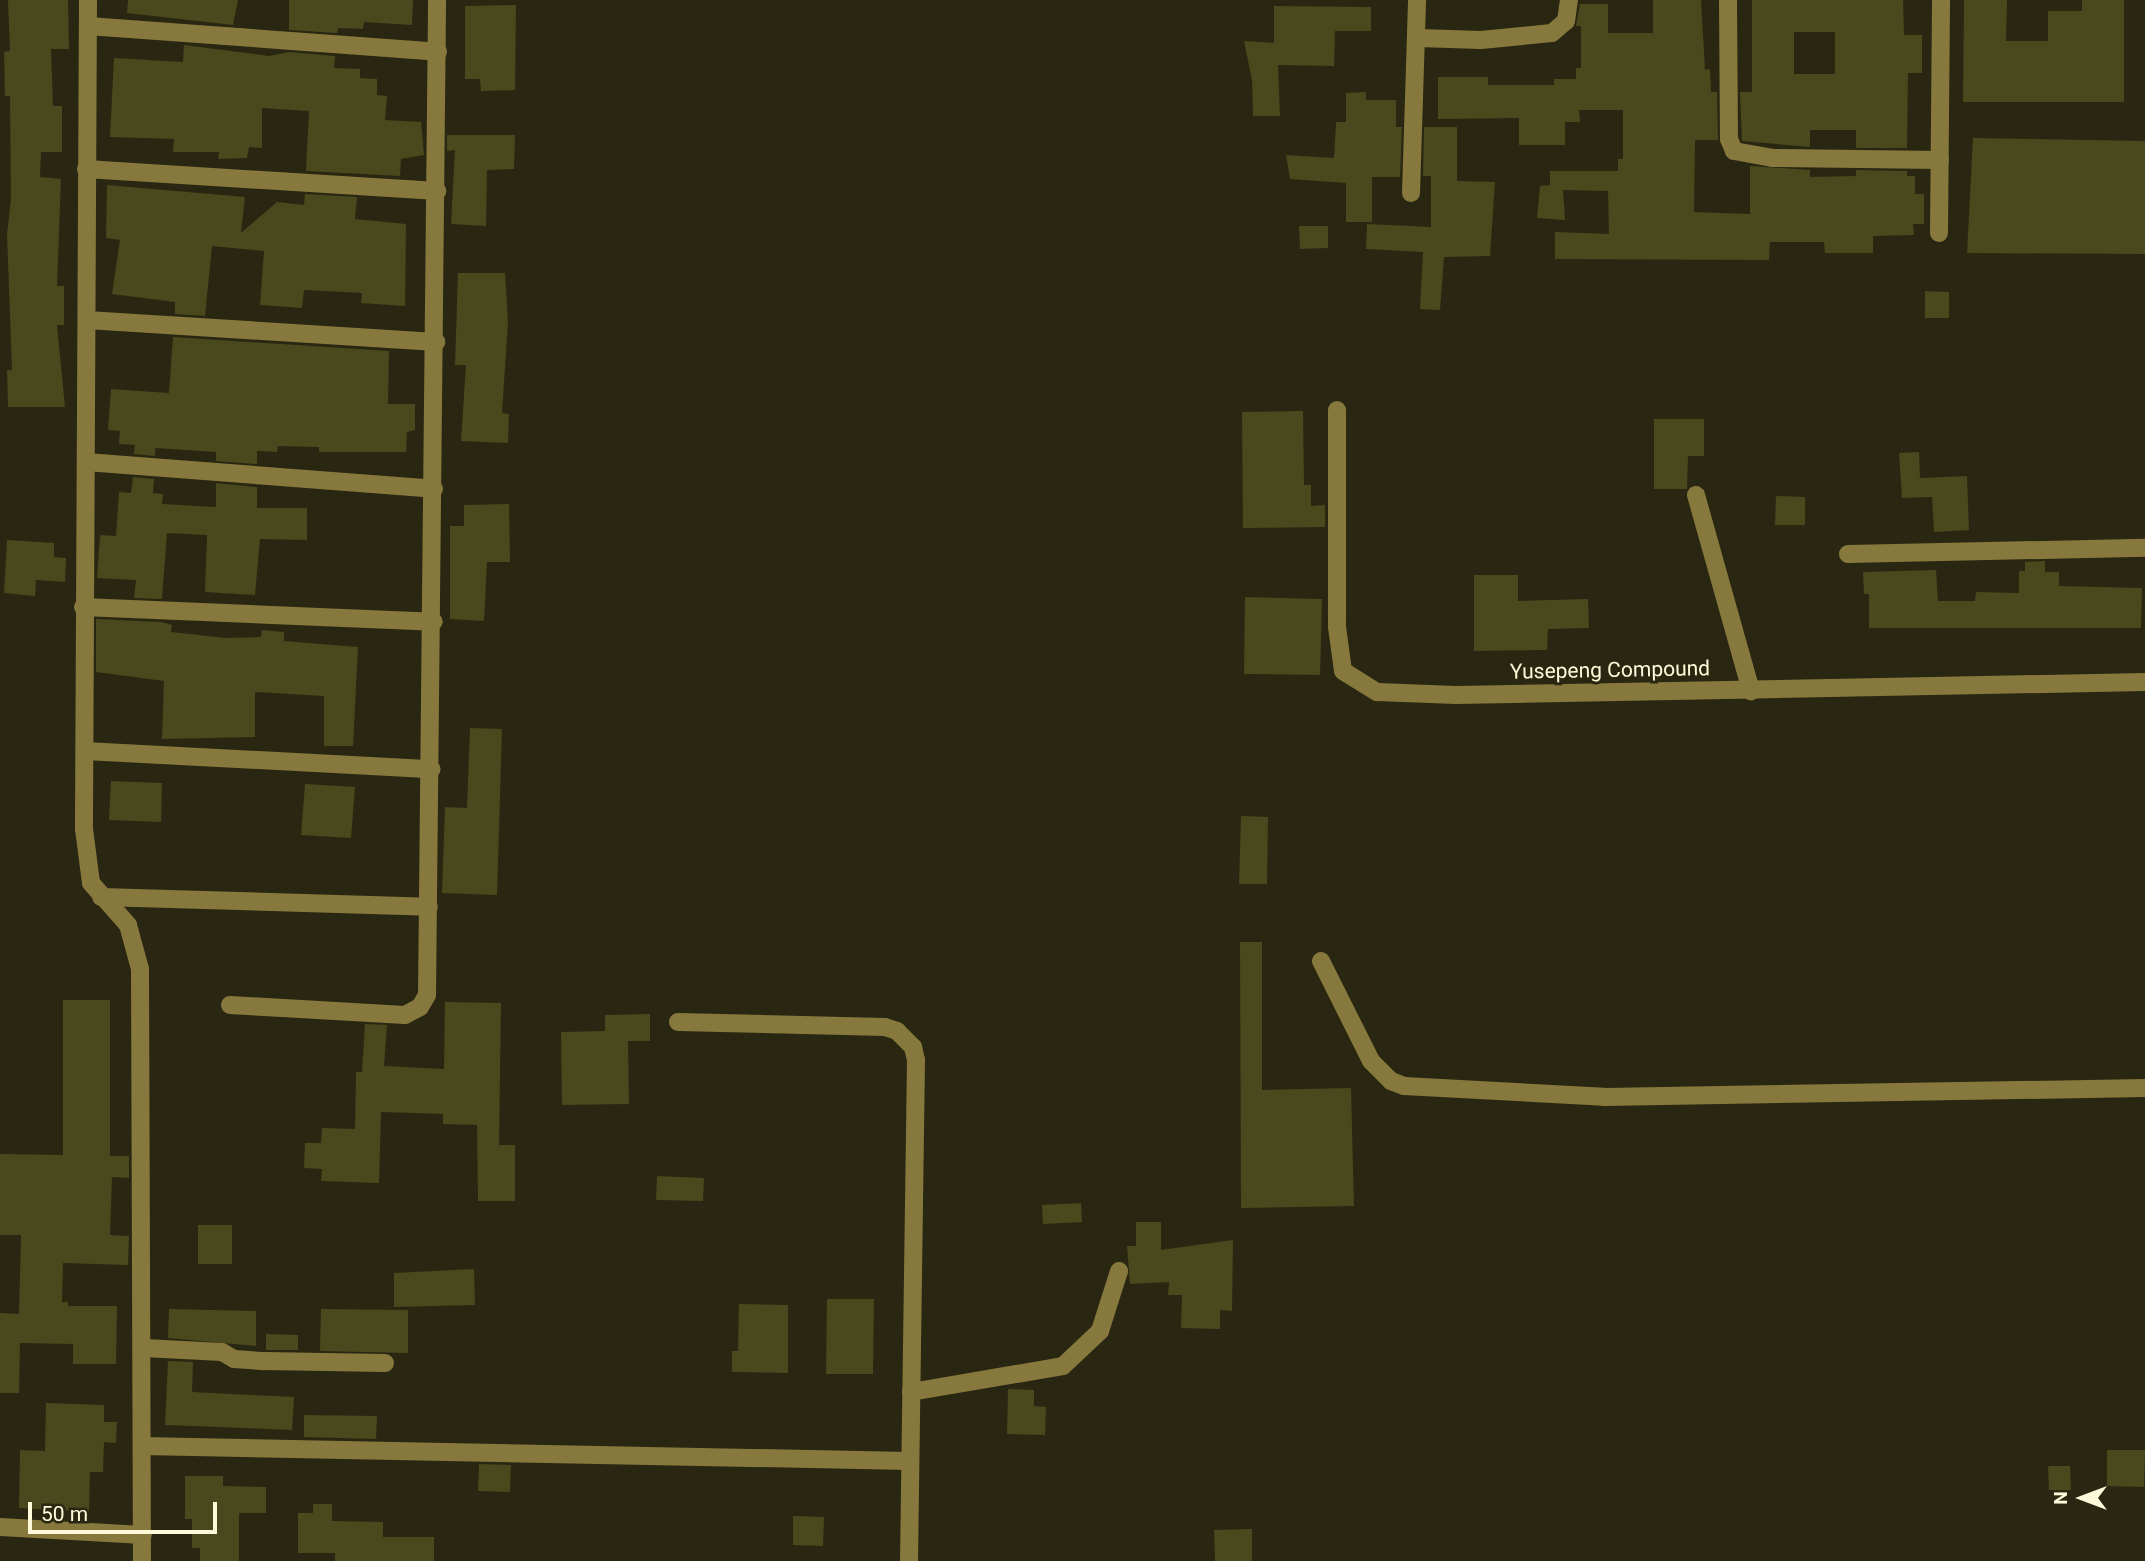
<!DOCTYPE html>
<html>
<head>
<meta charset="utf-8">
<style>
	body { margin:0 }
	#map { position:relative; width:2145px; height:1561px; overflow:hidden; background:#292711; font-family:Roboto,sans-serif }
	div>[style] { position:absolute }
	.building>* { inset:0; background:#4a481d }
	.minor>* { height:18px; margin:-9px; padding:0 9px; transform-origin:9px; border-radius:9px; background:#87783d }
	span { translate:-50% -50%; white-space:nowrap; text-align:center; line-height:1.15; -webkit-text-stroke:6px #292711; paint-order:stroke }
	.street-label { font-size:21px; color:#fefad9 }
	.north { position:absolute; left:2047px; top:1463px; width:70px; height:70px; -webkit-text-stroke:5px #292711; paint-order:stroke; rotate:270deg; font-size:19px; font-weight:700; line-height:28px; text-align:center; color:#fefad9 }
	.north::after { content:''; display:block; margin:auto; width:24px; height:32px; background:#fefad9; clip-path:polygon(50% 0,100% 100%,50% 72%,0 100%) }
	.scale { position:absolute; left:28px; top:1502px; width:189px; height:32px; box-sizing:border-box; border:4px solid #fefad9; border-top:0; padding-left:9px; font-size:21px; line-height:24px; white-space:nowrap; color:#fefad9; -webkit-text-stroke:5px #292711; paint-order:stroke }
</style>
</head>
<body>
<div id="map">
	<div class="building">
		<i style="clip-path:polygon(8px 0,68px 0,69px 49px,51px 49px,53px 106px,62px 106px,62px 152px,41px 152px,40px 177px,61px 179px,57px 286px,64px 286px,64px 325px,57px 325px,65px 407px,8px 407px,7px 370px,12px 370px,7px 234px,11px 198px,10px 96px,5px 96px,4px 52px,10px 51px)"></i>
		<i style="clip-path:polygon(128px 0,238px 0,233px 25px,127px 13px)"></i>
		<i style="clip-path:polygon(289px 0,413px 0,412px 25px,364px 22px,363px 29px,338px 28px,337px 33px,289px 30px)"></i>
		<i style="clip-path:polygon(1653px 0,1701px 0,1705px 70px,1710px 69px,1711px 92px,1717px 92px,1718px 140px,1695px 140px,1694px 212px,1750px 214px,1750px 166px,1810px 170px,1810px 177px,1856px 176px,1856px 170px,1907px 171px,1907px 176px,1915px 176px,1915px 194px,1924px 194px,1924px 224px,1913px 224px,1914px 235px,1873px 236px,1873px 253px,1825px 253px,1824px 242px,1770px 242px,1769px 260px,1555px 259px,1555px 232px,1609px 234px,1608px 191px,1563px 190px,1565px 220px,1537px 218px,1540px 186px,1550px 185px,1550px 171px,1618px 171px,1618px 159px,1623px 159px,1623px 110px,1579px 110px,1580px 122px,1565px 122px,1565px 145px,1519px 145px,1519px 118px,1438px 119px,1438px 77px,1488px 77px,1488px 85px,1554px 85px,1554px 79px,1576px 79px,1576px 68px,1581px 68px,1581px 26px,1576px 26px,1580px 4px,1608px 4px,1608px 33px,1653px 33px)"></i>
		<i style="clip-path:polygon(evenodd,1752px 0,1903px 0,1904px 35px,1922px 35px,1922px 73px,1908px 73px,1907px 148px,1856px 148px,1856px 130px,1810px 130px,1810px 147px,1742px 141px,1740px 92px,1752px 92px,1752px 0,1794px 32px,1835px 32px,1835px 74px,1794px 74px,1794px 32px)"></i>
		<i style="clip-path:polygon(1964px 0,2007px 0,2006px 41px,2048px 41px,2048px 11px,2082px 11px,2082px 0,2124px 0,2124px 102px,1963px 102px)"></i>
		<i style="clip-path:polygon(516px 5px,515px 90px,481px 91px,480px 79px,465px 79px,465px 6px)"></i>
		<i style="clip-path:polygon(1274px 6px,1371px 7px,1371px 31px,1335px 31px,1334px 66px,1278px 65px,1280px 116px,1253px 116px,1252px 80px,1244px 41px,1274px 43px)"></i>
		<i style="clip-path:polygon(184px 45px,269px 56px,289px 52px,335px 56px,334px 68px,360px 69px,360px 78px,377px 79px,377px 95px,387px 96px,385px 120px,421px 122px,424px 155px,401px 159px,400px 176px,306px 171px,309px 111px,262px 108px,262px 148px,249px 147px,247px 158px,218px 159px,219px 152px,173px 152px,174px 139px,110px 137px,114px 58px,183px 62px)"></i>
		<i style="clip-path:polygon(1366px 92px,1366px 100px,1396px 100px,1396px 127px,1402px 127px,1400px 177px,1372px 177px,1372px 222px,1346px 222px,1346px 183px,1290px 179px,1286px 155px,1334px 158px,1336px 122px,1346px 122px,1346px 93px)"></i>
		<i style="clip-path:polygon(1424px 127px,1457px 127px,1457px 181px,1495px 182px,1490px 256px,1444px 257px,1440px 310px,1420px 309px,1423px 252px,1366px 249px,1367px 224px,1431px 227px,1431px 176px,1423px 176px)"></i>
		<i style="clip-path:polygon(447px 135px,515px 135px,514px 169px,487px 170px,486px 226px,451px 224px,455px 150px,447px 151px)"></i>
		<i style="clip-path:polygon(1973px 138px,2145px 141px,2145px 254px,1967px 253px)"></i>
		<i style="clip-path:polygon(107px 185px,245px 197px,241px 233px,277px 202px,304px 205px,305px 194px,357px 197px,355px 219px,406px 224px,405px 306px,361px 303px,362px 293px,304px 290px,302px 308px,260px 305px,264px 251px,212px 246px,205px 316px,175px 314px,175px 302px,112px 294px,120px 240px,106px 238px)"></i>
		<i style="clip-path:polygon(1299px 226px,1328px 226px,1328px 248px,1300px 249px)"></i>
		<i style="clip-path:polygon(458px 273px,505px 273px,508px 321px,502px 413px,509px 414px,508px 443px,461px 441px,466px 365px,455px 365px)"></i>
		<i style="clip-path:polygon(1925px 291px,1949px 292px,1949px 318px,1925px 318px)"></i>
		<i style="clip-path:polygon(173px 337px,389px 351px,388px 404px,415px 404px,415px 430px,407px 432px,406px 452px,319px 452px,319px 447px,278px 446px,277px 452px,257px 451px,257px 464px,216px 461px,216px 452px,155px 448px,155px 456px,134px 454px,135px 445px,119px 444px,120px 431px,108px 430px,111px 389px,169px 393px)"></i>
		<i style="clip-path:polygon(1303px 411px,1304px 485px,1311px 485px,1311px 506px,1325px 505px,1325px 527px,1243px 528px,1242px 412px)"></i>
		<i style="clip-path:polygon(1654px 419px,1704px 419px,1704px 456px,1688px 456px,1687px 489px,1654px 489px)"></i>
		<i style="clip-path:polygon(1919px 452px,1920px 478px,1967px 476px,1969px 530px,1934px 532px,1932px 497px,1902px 498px,1899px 453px)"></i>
		<i style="clip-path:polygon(133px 477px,154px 479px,153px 493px,163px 494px,162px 504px,216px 507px,216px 483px,257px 487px,257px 508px,307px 508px,307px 540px,260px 539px,255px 595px,205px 592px,207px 535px,167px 533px,162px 599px,134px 598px,136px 580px,97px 578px,100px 535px,116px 536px,119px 492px,131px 493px)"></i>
		<i style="clip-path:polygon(1776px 496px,1805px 497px,1805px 525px,1775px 525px)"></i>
		<i style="clip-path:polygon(509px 504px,510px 562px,487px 562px,484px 621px,450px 619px,450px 526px,464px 526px,464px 505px)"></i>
		<i style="clip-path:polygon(7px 540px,54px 543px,54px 557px,66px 558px,65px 582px,36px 580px,35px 596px,4px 593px)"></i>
		<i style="clip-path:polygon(2045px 561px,2045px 572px,2059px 572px,2059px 586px,2142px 588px,2141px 628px,1869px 628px,1869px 594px,1864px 594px,1863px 572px,1936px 570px,1938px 601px,1975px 601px,1976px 592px,2019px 593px,2019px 571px,2025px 571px,2025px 562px)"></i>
		<i style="clip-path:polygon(1474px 575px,1518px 575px,1518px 601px,1588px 599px,1589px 628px,1548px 629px,1547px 650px,1474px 651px)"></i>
		<i style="clip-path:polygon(1245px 597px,1322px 599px,1320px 675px,1244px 674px)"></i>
		<i style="clip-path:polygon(96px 619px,161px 622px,172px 625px,171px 632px,226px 638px,261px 637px,262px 630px,284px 632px,284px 641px,358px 647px,353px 746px,324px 746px,324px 696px,255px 692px,255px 737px,162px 739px,164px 681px,96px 672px)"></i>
		<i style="clip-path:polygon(470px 728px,502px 729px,497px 895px,442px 893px,445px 807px,467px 808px)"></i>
		<i style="clip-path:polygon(111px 781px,162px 783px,161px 822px,109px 820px)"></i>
		<i style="clip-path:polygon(305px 784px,355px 787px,351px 838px,301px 835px)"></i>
		<i style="clip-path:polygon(1241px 816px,1268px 817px,1267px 884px,1239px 884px)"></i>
		<i style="clip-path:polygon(1240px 942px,1262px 942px,1262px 1090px,1351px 1088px,1354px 1206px,1241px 1208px)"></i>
		<i style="clip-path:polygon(63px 1000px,110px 1000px,110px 1156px,129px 1156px,129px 1178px,112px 1177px,110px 1235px,129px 1236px,128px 1265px,63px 1263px,62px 1302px,68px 1302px,68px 1306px,117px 1306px,116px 1364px,73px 1364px,73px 1344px,20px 1343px,19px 1393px,0 1393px,0 1313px,19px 1314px,21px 1235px,0 1235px,0 1154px,63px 1155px)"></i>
		<i style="clip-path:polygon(445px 1002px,501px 1003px,499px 1145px,515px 1145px,515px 1201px,478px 1201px,477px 1125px,443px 1124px,443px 1114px,381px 1112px,379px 1183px,321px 1181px,322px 1169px,304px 1168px,305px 1143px,321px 1143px,322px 1128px,355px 1129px,356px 1072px,362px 1072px,365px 1024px,387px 1025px,384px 1066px,444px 1069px)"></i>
		<i style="clip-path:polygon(650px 1014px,650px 1041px,628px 1041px,629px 1104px,562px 1105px,561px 1032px,605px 1031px,605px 1015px)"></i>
		<i style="clip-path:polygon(657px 1176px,704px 1178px,703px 1201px,656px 1200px)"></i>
		<i style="clip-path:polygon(1081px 1203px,1082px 1222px,1043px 1224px,1042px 1205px)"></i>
		<i style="clip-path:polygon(1136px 1222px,1161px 1222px,1161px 1250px,1233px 1240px,1232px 1311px,1220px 1310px,1220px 1329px,1181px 1328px,1182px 1295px,1168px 1295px,1169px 1282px,1130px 1284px,1127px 1246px,1136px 1246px)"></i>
		<i style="clip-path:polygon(198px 1225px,232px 1225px,232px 1264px,198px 1264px)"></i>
		<i style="clip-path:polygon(474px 1269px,475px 1305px,394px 1307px,394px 1273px)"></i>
		<i style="clip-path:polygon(827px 1299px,874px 1299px,873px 1374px,826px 1374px)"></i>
		<i style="clip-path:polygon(739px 1304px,788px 1305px,788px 1373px,732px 1372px,732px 1351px,738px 1351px)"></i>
		<i style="clip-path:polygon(169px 1309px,256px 1311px,256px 1346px,168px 1338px)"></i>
		<i style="clip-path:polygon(321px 1309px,408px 1310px,408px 1353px,320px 1351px)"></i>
		<i style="clip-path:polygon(266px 1334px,298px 1335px,298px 1350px,266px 1350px)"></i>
		<i style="clip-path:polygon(168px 1361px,193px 1362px,192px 1392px,294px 1397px,292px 1430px,165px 1425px)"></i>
		<i style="clip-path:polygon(1008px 1389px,1034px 1390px,1034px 1406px,1046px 1407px,1045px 1435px,1007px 1434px)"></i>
		<i style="clip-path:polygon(46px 1403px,104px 1405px,104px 1422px,117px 1422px,116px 1443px,104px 1442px,103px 1472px,90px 1472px,89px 1512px,19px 1508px,20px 1450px,45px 1451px)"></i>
		<i style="clip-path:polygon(304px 1415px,377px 1416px,376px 1439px,304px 1437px)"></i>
		<i style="clip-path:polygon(2107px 1450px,2145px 1450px,2144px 1487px,2107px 1486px)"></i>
		<i style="clip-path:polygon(479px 1464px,511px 1465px,510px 1492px,478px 1491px)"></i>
		<i style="clip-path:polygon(2048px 1466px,2070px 1466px,2071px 1490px,2049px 1490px)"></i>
		<i style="clip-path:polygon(185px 1476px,223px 1476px,223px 1486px,266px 1487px,266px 1513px,239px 1513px,239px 1561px,200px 1561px,200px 1548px,192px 1548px,192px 1519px,185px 1519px)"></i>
		<i style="clip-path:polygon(313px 1504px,332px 1504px,332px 1521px,383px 1522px,383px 1537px,434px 1537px,434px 1561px,335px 1561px,335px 1553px,298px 1553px,298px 1513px,313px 1513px)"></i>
		<i style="clip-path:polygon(793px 1516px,824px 1517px,823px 1546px,793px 1545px)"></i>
		<i style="clip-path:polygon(1252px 1529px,1252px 1561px,1215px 1561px,1214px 1530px)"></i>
	</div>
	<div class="minor">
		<i style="left:88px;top:0;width:829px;rotate:90.28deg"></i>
		<i style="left:84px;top:829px;width:54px;rotate:82.6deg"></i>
		<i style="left:91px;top:883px;width:56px;rotate:48.6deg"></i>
		<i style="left:128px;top:925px;width:46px;rotate:74.7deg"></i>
		<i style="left:140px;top:969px;width:592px;rotate:89.81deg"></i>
		<i style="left:1728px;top:0;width:139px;rotate:89.6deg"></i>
		<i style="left:1729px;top:139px;width:13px;rotate:67deg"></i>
		<i style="left:1734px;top:151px;width:39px;rotate:10deg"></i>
		<i style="left:1772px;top:158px;width:168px;rotate:0.7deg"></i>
		<i style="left:88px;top:26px;width:351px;rotate:4.2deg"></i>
		<i style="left:1418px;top:38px;width:63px;rotate:1.8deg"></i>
		<i style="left:1481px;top:40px;width:71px;rotate:-5.6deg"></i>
		<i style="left:1552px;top:33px;width:18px;rotate:-41deg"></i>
		<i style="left:1566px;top:21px;width:21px;rotate:-82deg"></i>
		<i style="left:86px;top:169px;width:352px;rotate:3.6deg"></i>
		<i style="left:1411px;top:193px;width:193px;rotate:-88.2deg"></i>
		<i style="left:1939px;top:233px;width:233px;rotate:-89.5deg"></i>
		<i style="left:87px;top:320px;width:350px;rotate:3.6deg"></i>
		<i style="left:1337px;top:410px;width:217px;rotate:90deg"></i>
		<i style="left:1337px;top:627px;width:44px;rotate:82.2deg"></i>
		<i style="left:1343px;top:671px;width:40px;rotate:32deg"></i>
		<i style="left:1377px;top:692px;width:79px;rotate:2.2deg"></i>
		<i style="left:1456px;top:695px;width:689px;rotate:-1.08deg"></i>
		<i style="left:86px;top:462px;width:349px;rotate:4.4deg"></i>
		<i style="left:1696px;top:495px;width:204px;rotate:74.3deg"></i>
		<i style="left:1848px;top:554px;width:297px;rotate:-1.2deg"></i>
		<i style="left:83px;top:607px;width:351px;rotate:2.4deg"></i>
		<i style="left:85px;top:751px;width:347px;rotate:3deg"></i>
		<i style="left:101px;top:897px;width:328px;rotate:1.7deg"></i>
		<i style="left:1321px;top:961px;width:112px;rotate:63.4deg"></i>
		<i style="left:1371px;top:1061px;width:28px;rotate:45deg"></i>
		<i style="left:1391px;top:1081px;width:14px;rotate:21deg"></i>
		<i style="left:1404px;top:1086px;width:200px;rotate:3.1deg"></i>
		<i style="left:1604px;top:1097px;width:541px;rotate:-0.95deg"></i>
		<i style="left:230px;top:1005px;width:175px;rotate:3.3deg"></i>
		<i style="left:405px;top:1015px;width:17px;rotate:-28deg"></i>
		<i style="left:420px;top:1007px;width:14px;rotate:-60deg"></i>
		<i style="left:427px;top:995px;width:995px;rotate:-89.42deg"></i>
		<i style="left:678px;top:1022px;width:207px;rotate:1.4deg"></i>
		<i style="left:885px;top:1027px;width:13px;rotate:18deg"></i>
		<i style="left:897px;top:1031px;width:23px;rotate:45deg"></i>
		<i style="left:913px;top:1047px;width:13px;rotate:77deg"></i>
		<i style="left:916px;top:1060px;width:501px;rotate:90.8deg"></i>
		<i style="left:144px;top:1348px;width:78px;rotate:2.9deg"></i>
		<i style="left:222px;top:1352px;width:14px;rotate:30deg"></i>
		<i style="left:234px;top:1359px;width:31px;rotate:4deg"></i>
		<i style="left:265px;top:1361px;width:120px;rotate:1deg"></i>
		<i style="left:911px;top:1392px;width:154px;rotate:-9.7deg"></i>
		<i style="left:1063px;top:1366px;width:51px;rotate:-43.4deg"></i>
		<i style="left:1100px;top:1331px;width:63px;rotate:-72.4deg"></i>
		<i style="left:142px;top:1446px;width:767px;rotate:1.12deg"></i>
		<i style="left:0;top:1527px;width:143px;rotate:3.2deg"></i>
	</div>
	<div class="street-label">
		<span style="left:1610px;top:670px;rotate:-1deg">Yusepeng Compound</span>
	</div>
	<div class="north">N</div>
	<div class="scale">50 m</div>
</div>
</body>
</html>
